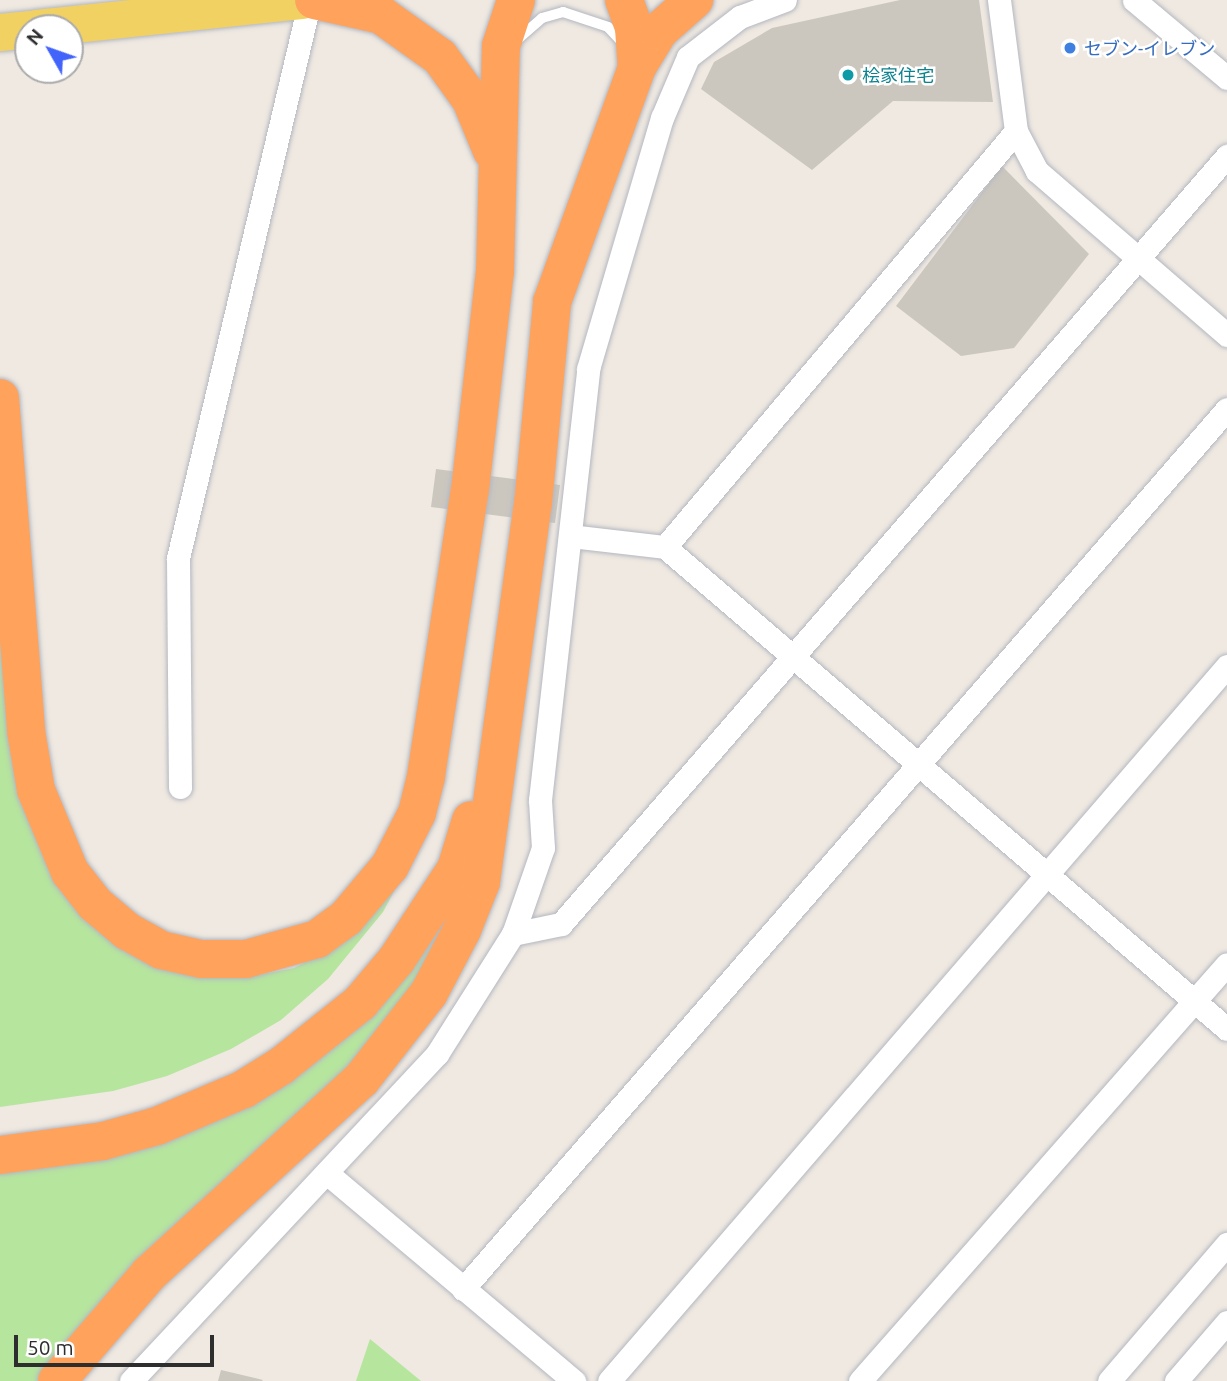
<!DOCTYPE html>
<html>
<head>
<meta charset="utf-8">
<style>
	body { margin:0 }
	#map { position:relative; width:1227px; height:1381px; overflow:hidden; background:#efe9e1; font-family:Ubuntu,"Noto Sans JP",sans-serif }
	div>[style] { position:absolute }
	.green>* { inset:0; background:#b6e59e }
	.building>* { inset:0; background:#cbc7bf }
	.roads { filter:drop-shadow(0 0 2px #b4b7c1) drop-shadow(0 0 2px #b4b7c1) }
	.lane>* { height:10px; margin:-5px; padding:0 5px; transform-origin:5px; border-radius:5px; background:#fff }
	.street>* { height:23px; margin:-11.5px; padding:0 11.5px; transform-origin:11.5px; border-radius:11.5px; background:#fff }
	.primary>* { height:37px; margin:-18.5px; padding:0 18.5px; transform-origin:18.5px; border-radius:18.5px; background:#f2d163 }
	.highway>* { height:38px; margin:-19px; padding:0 19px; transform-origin:19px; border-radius:19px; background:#ffa35c }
	.dots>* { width:19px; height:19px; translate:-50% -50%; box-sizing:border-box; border:4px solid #fff; border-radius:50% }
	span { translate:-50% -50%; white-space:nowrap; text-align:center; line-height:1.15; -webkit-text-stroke:5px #fff; paint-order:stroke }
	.shop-label { font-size:18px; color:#366cbe }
	.left { translate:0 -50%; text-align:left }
	.culture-label { font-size:18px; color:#0d838f }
	.north { position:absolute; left:14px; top:14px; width:70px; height:70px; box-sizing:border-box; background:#fff; border:2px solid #ababab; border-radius:50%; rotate:310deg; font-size:19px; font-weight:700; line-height:28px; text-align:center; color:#2e2e2e }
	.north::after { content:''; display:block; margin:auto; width:24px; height:32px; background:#4264fb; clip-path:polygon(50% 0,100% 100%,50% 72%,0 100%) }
	.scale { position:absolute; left:14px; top:1335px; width:200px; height:32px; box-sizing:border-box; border:4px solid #2e2e2e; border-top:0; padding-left:9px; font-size:21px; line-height:24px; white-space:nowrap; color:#2e2e2e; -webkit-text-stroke:5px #fff; paint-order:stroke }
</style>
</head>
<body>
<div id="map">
	<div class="green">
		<i style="clip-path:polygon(0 595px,70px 896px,247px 977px,294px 968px,337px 945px,401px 878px,383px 912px,328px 979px,281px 1020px,231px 1049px,167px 1076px,113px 1091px,0 1107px)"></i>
		<i style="clip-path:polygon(464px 886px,408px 996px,369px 1048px,82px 1324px,37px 1381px,0 1381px,0 1169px,180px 1137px)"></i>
		<i style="clip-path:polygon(370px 1339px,421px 1381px,356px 1381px)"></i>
	</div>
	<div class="building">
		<i style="clip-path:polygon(900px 0,979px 0,993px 102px,893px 101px,812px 170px,701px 89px,714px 62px,772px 28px)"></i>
		<i style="clip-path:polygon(1002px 166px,1089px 254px,1014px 348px,961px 356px,896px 306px)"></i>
		<i style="clip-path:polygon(436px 469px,560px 485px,555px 523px,431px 507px)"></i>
		<i style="clip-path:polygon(221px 1370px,263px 1380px,262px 1381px,218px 1381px)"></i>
	</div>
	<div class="roads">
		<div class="lane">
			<i style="left:518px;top:39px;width:32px;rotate:-41deg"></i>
			<i style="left:542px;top:18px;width:22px;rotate:-16deg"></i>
			<i style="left:563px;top:12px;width:47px;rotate:18.4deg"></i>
			<i style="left:608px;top:27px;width:22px;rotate:47deg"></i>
		</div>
		<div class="street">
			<i style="left:999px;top:0;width:132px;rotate:82.6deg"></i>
			<i style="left:1016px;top:131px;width:45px;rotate:62.3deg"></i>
			<i style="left:1037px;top:171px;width:251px;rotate:40.8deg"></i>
			<i style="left:1134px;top:0;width:121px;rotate:40deg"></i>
			<i style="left:570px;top:536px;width:96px;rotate:6.6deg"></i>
			<i style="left:665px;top:547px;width:740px;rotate:40.62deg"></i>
			<i style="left:665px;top:547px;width:544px;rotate:-49.84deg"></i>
			<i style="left:180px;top:787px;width:229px;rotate:-90.5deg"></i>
			<i style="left:178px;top:558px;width:573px;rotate:-76.69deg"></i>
			<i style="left:513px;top:934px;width:49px;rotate:-11.8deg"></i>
			<i style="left:561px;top:924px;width:1017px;rotate:-49.07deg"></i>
			<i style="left:328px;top:1174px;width:322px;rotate:40.1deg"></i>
			<i style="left:463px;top:1289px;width:1165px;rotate:-49.04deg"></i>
			<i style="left:131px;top:1381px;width:448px;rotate:-46.9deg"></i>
			<i style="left:437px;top:1054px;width:142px;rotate:-57.7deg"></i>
			<i style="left:513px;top:934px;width:91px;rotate:-70.8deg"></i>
			<i style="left:543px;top:848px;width:48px;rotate:-93.6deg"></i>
			<i style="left:540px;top:800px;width:434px;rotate:-83.6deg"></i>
			<i style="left:588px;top:369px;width:262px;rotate:-73.6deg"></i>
			<i style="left:662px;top:118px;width:66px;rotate:-66.9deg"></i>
			<i style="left:688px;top:57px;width:66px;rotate:-37.6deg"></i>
			<i style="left:740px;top:17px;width:48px;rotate:-20.7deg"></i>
			<i style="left:609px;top:1381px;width:945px;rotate:-49.16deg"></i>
			<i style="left:860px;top:1381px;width:555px;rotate:-48.65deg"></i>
			<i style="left:1109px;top:1381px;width:181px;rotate:-49.3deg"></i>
			<i style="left:1176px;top:1381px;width:78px;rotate:-49.2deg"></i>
		</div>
		<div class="primary">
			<i style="left:36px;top:28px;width:266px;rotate:-6deg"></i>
			<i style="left:0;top:32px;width:28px;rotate:-6deg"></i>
		</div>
		<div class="highway">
			<i style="left:314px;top:0;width:69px;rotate:12.6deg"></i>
			<i style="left:381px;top:15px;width:72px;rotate:35.4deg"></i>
			<i style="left:440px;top:57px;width:53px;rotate:54.2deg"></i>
			<i style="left:471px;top:100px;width:55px;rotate:67.6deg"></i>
			<i style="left:624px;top:0;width:30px;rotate:70deg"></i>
			<i style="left:634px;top:28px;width:39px;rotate:86deg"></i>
			<i style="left:0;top:398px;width:334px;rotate:85.5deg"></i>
			<i style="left:26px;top:731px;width:60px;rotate:80.4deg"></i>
			<i style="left:36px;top:790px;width:89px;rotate:67.5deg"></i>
			<i style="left:70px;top:872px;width:41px;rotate:52deg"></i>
			<i style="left:95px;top:904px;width:42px;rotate:40.2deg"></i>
			<i style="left:127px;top:931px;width:39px;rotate:29deg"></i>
			<i style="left:161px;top:950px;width:41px;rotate:12.7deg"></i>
			<i style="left:201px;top:959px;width:45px"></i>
			<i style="left:246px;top:959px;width:74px;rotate:-15.7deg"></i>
			<i style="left:317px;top:939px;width:36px;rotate:-36deg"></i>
			<i style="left:346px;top:918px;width:68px;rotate:-49.8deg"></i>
			<i style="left:390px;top:866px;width:59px;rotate:-63deg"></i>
			<i style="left:417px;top:813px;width:38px;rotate:-76deg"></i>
			<i style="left:426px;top:776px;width:289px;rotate:-81.3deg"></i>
			<i style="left:470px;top:490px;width:219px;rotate:-83.5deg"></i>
			<i style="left:495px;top:272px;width:226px;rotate:-88.5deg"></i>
			<i style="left:501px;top:46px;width:48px;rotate:-71.9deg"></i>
			<i style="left:0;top:1155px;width:104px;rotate:-7.7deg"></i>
			<i style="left:103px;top:1141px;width:56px;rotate:-15.5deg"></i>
			<i style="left:157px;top:1126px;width:95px;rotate:-23deg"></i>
			<i style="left:244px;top:1089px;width:44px;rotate:-31.9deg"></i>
			<i style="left:281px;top:1066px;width:101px;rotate:-38.6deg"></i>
			<i style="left:360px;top:1003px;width:57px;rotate:-49.9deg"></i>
			<i style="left:397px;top:959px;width:108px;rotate:-56.8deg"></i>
			<i style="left:456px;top:869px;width:51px;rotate:-73deg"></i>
			<i style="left:57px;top:1381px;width:141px;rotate:-49.3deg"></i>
			<i style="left:149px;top:1274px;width:287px;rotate:-42.5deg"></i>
			<i style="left:361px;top:1080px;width:110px;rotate:-52deg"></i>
			<i style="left:429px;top:993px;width:71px;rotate:-62.4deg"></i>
			<i style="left:462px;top:930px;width:52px;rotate:-68.4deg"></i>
			<i style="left:481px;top:882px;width:382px;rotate:-82.2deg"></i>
			<i style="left:533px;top:504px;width:203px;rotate:-84.6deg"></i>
			<i style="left:552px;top:302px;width:250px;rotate:-70.1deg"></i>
			<i style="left:637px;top:67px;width:42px;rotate:-58.6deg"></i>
			<i style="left:659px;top:31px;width:47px;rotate:-41.5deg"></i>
		</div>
	</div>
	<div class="dots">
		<i style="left:1070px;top:48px;background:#3f7fe0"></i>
		<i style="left:848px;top:75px;background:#0f9aa8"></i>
	</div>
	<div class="shop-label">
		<span class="left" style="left:1084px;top:48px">セブン-イレブン</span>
	</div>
	<div class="culture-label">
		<span class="left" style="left:862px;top:75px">桧家住宅</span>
	</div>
	<div class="north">N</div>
	<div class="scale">50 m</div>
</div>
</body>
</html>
